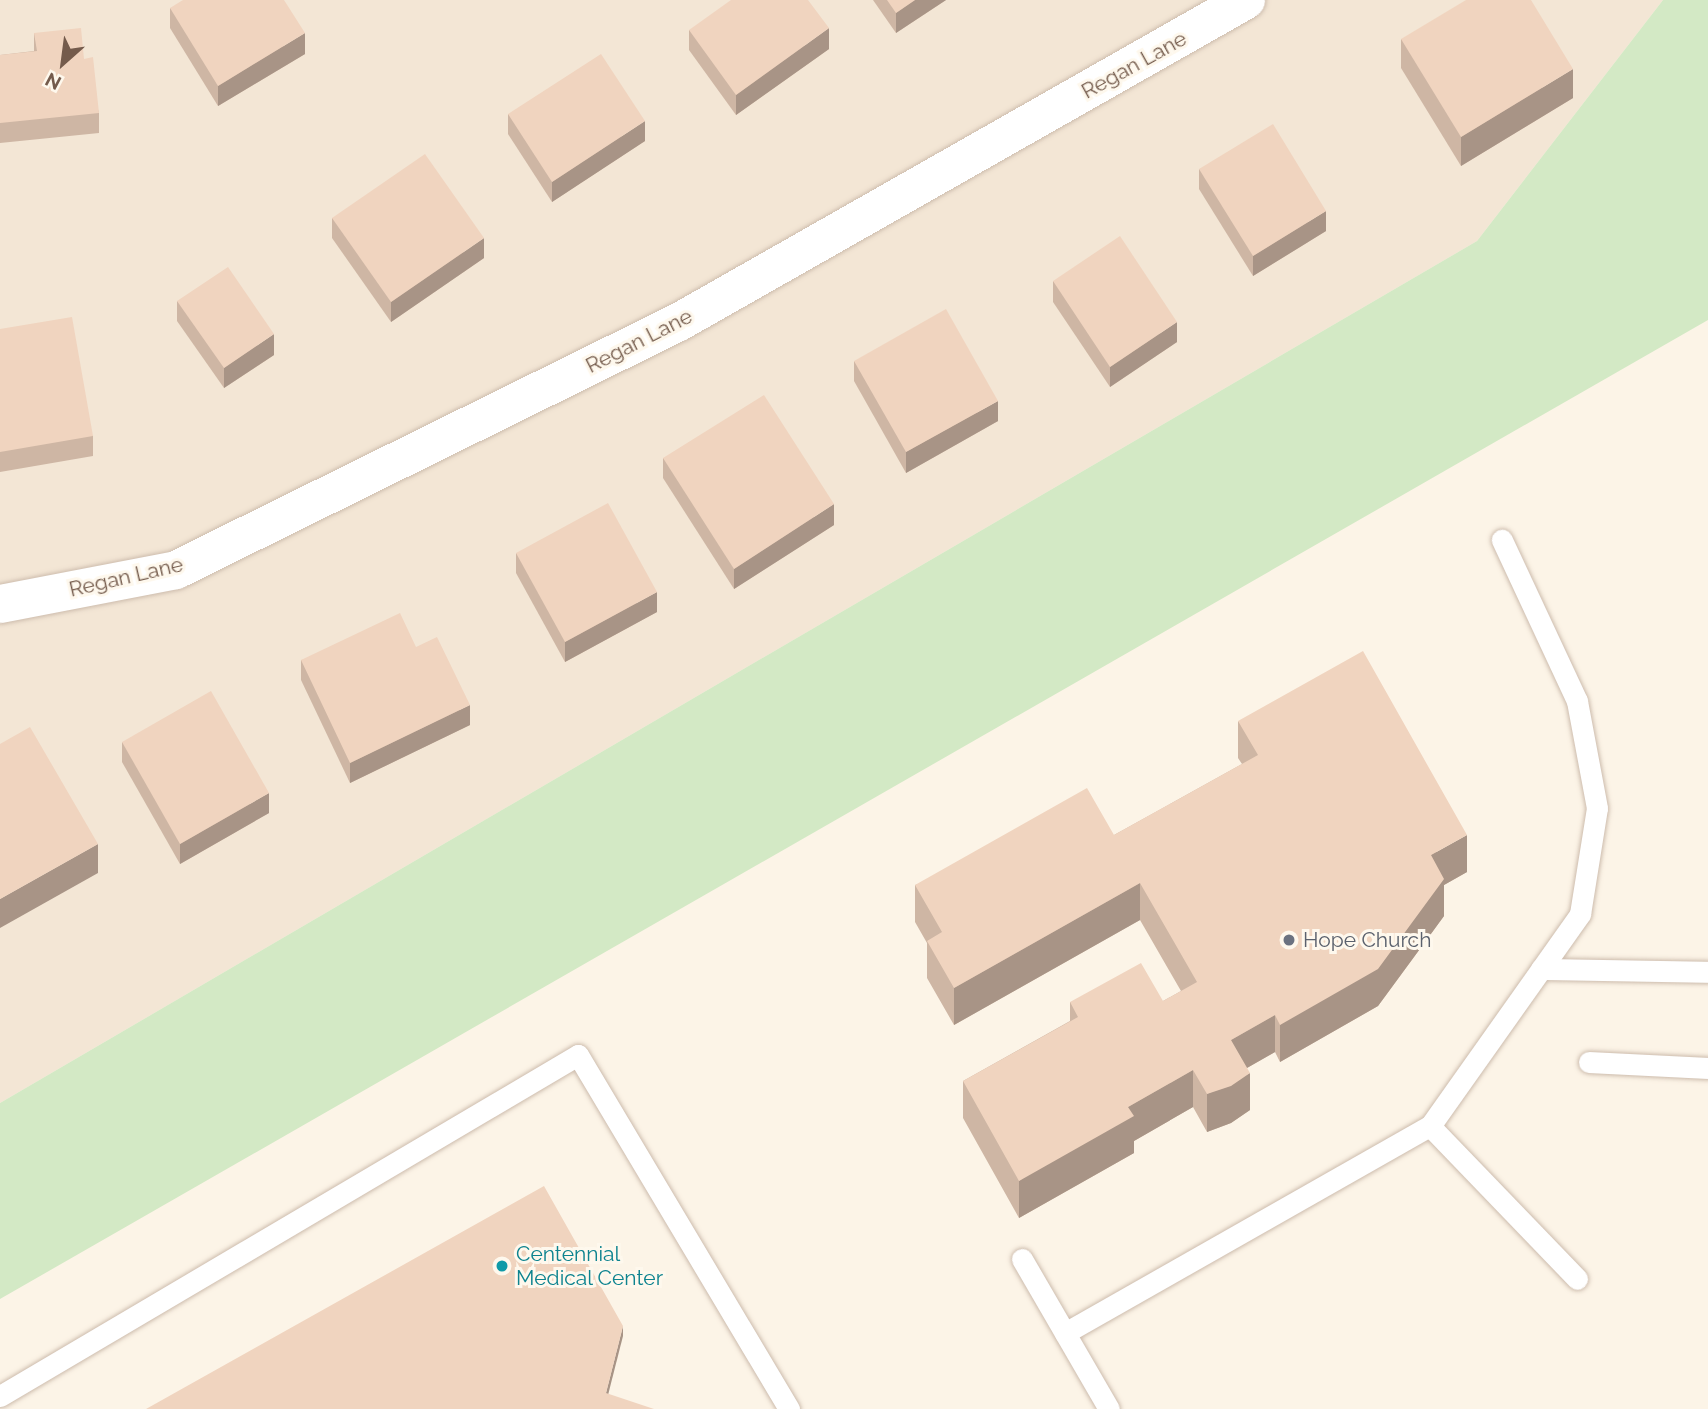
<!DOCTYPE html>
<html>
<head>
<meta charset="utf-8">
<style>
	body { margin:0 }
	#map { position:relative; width:1708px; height:1409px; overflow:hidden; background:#fcf4e7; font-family:Raleway,sans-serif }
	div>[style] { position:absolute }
	.residential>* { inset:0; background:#f3e6d5 }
	.green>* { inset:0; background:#d3e9c5 }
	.roads { filter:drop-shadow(0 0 2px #cdbcad) drop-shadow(0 0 2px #cdbcad) }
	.lane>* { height:21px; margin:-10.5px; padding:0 10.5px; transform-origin:10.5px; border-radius:10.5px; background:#fff }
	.street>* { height:38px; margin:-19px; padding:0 19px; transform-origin:19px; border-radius:19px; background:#fff }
	.wall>* { inset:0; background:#ceb6a4 }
	.shaded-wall>* { inset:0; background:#a89486 }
	.building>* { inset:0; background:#f0d4bf }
	.dots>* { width:19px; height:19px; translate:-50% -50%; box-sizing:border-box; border:4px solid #fef8ed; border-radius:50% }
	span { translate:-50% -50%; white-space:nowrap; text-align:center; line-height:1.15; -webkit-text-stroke:6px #fef8ed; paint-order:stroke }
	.street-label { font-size:21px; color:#745b4c }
	.worship-label { font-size:21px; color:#5b616d }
	.left { translate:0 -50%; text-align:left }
	.culture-label { font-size:21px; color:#0d838f }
	.north { position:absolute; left:28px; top:28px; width:70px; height:70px; -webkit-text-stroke:5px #fef8ed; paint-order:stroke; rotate:208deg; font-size:19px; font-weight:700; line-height:28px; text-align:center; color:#745b4c }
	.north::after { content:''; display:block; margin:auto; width:24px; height:32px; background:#745b4c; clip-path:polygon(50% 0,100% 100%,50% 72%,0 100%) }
</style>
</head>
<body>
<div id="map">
	<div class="residential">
		<i style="clip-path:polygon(0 0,1663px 0,1477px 241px,0 1103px)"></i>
	</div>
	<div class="green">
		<i style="clip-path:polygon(1663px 0,1708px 0,1708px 320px,0 1299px,0 1103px,1477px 241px)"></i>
	</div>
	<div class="roads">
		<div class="lane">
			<i style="left:1541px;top:969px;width:167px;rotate:1deg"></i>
			<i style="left:1589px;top:1062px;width:119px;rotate:2.9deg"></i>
			<i style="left:1430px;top:1126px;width:212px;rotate:46.1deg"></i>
			<i style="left:1022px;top:1259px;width:173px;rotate:59.9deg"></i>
			<i style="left:1065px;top:1333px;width:420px;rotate:-29.6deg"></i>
			<i style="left:1430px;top:1126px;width:260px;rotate:-54.7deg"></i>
			<i style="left:1580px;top:914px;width:107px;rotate:-80.9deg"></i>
			<i style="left:1597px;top:808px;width:109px;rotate:-100.6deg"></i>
			<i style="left:1577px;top:701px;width:178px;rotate:-115deg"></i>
			<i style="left:0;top:1396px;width:671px;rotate:-30.54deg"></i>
			<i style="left:578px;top:1055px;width:412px;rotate:59.2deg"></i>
		</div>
		<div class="street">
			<i style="left:0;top:604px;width:179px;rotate:-10.9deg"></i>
			<i style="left:176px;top:570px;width:561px;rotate:-26.25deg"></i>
			<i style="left:679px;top:322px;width:652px;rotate:-29.59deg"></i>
		</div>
	</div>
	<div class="wall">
		<i style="clip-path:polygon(873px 0,946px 0,896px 33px)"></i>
		<i style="clip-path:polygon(170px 8px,305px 54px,218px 106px,170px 28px)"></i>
		<i style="clip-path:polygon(689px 30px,829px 49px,736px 115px,689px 50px)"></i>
		<i style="clip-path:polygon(34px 33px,84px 59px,99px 113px,99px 133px,0 143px,0 55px,34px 51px)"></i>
		<i style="clip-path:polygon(1401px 39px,1573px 98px,1461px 166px,1401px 68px)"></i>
		<i style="clip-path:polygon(508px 114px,645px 141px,552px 202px,508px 134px)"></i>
		<i style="clip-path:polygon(1199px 169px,1326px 231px,1253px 276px,1199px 189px)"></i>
		<i style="clip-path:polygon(332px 218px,484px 258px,391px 322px,332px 238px)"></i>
		<i style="clip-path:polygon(1053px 281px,1177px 342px,1110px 387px,1053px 302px)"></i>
		<i style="clip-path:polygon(177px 301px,274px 355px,224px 388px,177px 321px)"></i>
		<i style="clip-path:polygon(0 329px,93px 436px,93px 456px,0 472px)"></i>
		<i style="clip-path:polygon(854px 361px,998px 421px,906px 473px,854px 381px)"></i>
		<i style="clip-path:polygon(663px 458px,834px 525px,734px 589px,663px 478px)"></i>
		<i style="clip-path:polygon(516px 553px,657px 612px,565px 662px,516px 573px)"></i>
		<i style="clip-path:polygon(416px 647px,470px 725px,350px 783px,301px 680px,301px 660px)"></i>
		<i style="clip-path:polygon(1238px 721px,1467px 872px,1444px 885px,1444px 916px,1378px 1006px,1280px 1062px,1275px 1052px,1247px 1068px,1250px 1110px,1231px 1123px,1207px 1132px,1193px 1107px,1134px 1141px,1134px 1153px,1019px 1218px,963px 1118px,963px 1081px,1070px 1021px,1070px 1002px,1163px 1001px,1181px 991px,1140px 920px,954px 1025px,927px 978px,927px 943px,915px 922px,915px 885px,1114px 835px,1242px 764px,1238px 758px)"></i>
		<i style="clip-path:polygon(122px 742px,269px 813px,180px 864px,122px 762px)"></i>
	</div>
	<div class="shaded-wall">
		<i style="clip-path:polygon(915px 0,946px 0,896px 33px,896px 13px)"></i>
		<i style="clip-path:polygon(829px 28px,829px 49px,736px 115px,736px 95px)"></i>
		<i style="clip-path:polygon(305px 33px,305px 54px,218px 106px,218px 86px)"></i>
		<i style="clip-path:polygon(1573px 69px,1573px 98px,1461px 166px,1461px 137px)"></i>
		<i style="clip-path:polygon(645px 121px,645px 141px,552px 202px,552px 182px)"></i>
		<i style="clip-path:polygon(1326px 211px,1326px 231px,1253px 276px,1253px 256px)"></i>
		<i style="clip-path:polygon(484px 238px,484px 258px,391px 322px,391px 302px)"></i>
		<i style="clip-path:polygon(1177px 322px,1177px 342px,1110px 387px,1110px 367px)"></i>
		<i style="clip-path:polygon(274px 334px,274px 355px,224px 388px,224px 368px)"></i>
		<i style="clip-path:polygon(998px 401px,998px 421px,906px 473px,906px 452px)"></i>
		<i style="clip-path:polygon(834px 504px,834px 525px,734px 589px,734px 569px)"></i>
		<i style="clip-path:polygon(657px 592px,657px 612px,565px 662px,565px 642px)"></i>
		<i style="clip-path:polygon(470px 705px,470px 725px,350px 783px,350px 763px)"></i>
		<i style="clip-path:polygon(269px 793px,269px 813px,180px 864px,180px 844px)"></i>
		<i style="clip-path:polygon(1467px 835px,1467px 872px,1444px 885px,1444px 916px,1378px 1006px,1280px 1062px,1280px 1025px,1431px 855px)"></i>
		<i style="clip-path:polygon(98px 844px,98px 873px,0 928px,0 899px)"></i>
		<i style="clip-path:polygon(1140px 883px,1140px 920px,954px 1025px,954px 988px)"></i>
		<i style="clip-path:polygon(1275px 1015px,1275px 1052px,1231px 1077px,1231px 1040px)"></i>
		<i style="clip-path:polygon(1193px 1070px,1193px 1107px,1134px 1141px,1134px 1153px,1019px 1218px,1019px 1181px,1128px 1107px)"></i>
		<i style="clip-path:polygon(1250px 1073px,1250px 1110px,1231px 1123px,1207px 1132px,1207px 1094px)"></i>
		<i style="clip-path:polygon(623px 1326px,623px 1336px,606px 1403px,606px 1393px)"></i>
	</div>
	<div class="building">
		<i style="clip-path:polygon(183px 0,284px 0,305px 33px,218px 86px,170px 8px)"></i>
		<i style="clip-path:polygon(731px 0,808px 0,829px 28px,736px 95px,689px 30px)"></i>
		<i style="clip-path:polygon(887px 0,915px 0,896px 13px)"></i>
		<i style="clip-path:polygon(1466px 0,1531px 0,1573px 69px,1461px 137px,1401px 39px)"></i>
		<i style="clip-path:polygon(81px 28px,84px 59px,93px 57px,99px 113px,0 123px,0 55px,37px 51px,34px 33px)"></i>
		<i style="clip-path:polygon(601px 54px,645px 121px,552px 182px,508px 114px)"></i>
		<i style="clip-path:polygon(1273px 124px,1326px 211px,1253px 256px,1199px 169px)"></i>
		<i style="clip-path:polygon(425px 154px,484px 238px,391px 302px,332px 218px)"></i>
		<i style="clip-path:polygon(1120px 236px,1177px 322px,1110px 367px,1053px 281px)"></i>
		<i style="clip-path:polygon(228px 267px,274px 334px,224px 368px,177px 301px)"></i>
		<i style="clip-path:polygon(946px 309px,998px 401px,906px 452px,854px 361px)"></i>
		<i style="clip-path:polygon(72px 317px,93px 436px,0 452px,0 329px)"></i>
		<i style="clip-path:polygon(764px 395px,834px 504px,734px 569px,663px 458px)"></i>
		<i style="clip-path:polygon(608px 503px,657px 592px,565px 642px,516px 553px)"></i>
		<i style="clip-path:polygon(400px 613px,416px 647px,437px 637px,470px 705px,350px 763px,301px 660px)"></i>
		<i style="clip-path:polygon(1363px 651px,1467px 835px,1431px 855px,1444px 879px,1378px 969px,1280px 1025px,1275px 1015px,1231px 1040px,1250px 1073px,1231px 1086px,1207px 1094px,1193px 1070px,1128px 1107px,1134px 1116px,1019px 1181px,963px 1081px,1078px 1017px,1070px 1002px,1141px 963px,1163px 1001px,1197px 982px,1140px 883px,954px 988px,927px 941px,942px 932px,915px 885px,1087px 788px,1114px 835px,1258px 755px,1238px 721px)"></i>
		<i style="clip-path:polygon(211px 691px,269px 793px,180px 844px,122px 742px)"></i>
		<i style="clip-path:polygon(30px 727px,98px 844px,0 899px,0 744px)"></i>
		<i style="clip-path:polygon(544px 1186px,623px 1326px,606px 1393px,654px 1409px,146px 1409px)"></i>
	</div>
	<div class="dots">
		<i style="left:1289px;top:940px;background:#6b7280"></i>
		<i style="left:502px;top:1266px;background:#0f9aa8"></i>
	</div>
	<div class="street-label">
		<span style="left:1134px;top:65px;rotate:-29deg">Regan Lane</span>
		<span style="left:639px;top:341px;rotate:-27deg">Regan Lane</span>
		<span style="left:126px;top:577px;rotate:-13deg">Regan Lane</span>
	</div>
	<div class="worship-label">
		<span class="left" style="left:1303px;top:940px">Hope Church</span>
	</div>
	<div class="culture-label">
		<span class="left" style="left:516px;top:1266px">Centennial<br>Medical Center</span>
	</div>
	<div class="north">N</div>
</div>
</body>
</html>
